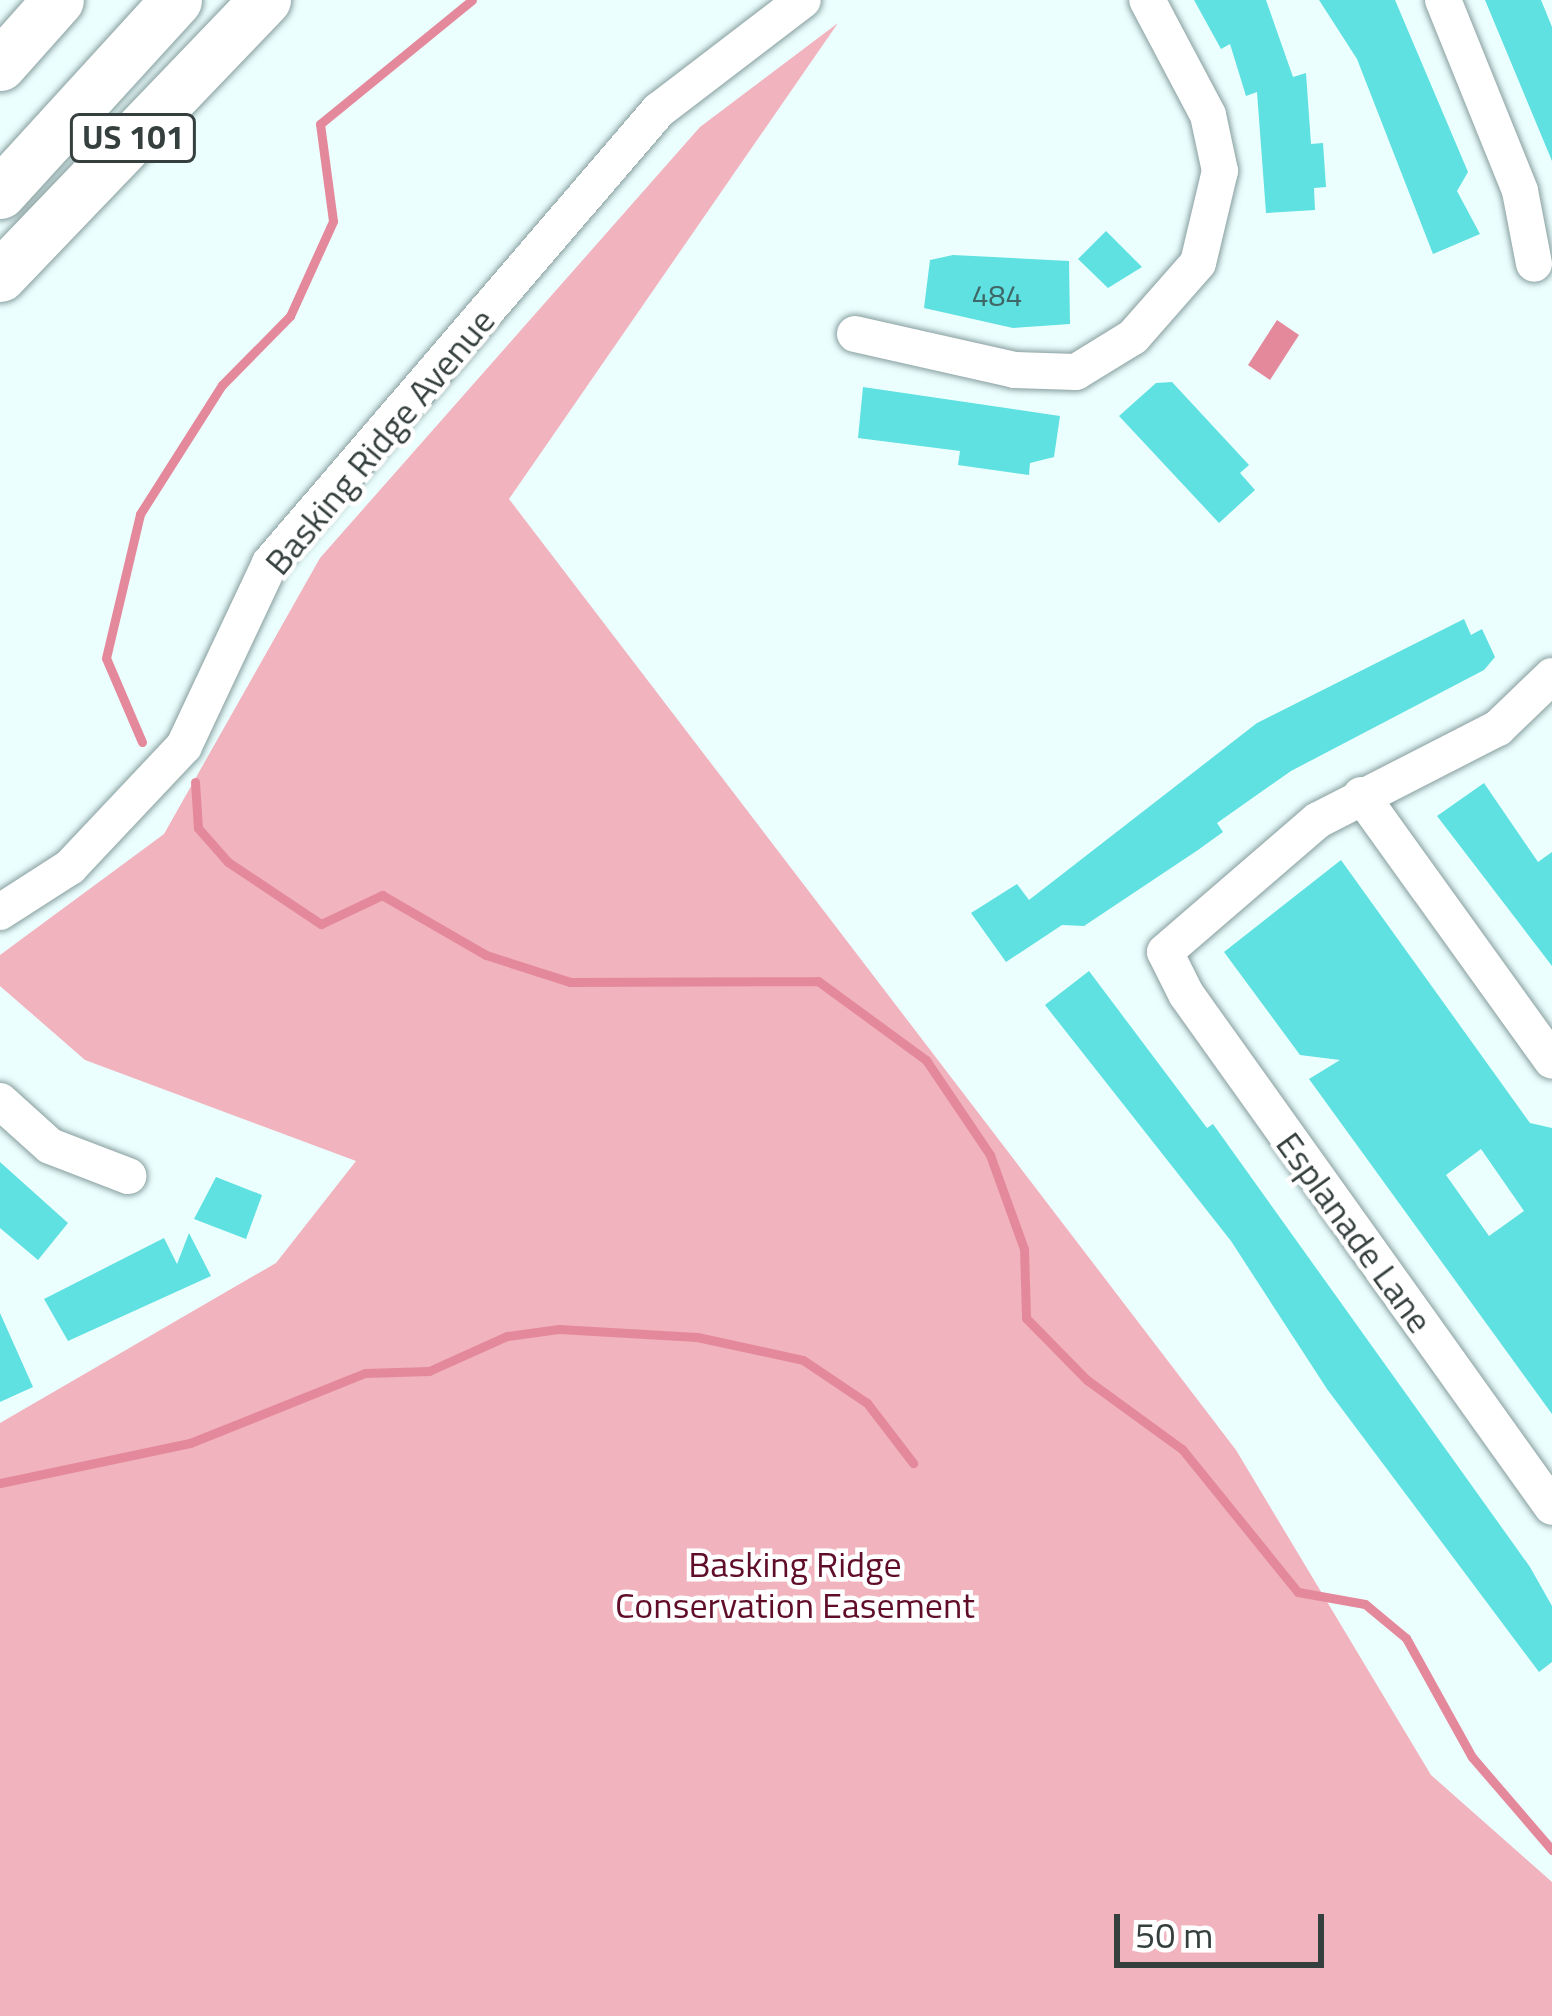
<!DOCTYPE html>
<html>
<head>
<meta charset="utf-8">
<style>
	body { margin:0 }
	#map { position:relative; width:1552px; height:2016px; overflow:hidden; background:#ecffff; font-family:"Titillium Web",sans-serif }
	div>[style] { position:absolute }
	.green>* { inset:0; background:#f1b3bd }
	.water>* { inset:0; background:#e4899b }
	.stream>* { height:9px; margin:-4.5px; padding:0 4.5px; transform-origin:4.5px; border-radius:4.5px; background:#e4899b }
	.building>* { inset:0; background:#5fe0e1 }
	.roads { filter:drop-shadow(0 0 3px #889e9e) drop-shadow(0 0 3px #889e9e) }
	.minor>* { height:36px; margin:-18px; padding:0 18px; transform-origin:18px; border-radius:18px; background:#fff }
	.highway>* { height:51px; margin:-25.5px; padding:0 25.5px; transform-origin:25.5px; border-radius:25.5px; background:#fff }
	span { translate:-50% -50%; white-space:nowrap; text-align:center; line-height:1.15; -webkit-text-stroke:9px #fff; paint-order:stroke }
	.number-label { font-size:30px; color:#406767 }
	.number-label span { -webkit-text-stroke-width:0 }
	.shield-label span { padding:3px 9px; background:#fff; border:3px solid; border-radius:9px; -webkit-text-stroke-width:0 }
	.shield-label { font-size:33px; color:#353f3e; font-weight:700 }
	.street-label { font-size:36px; color:#353f3e }
	.park-label { font-size:36px; color:#5f0d28 }
	.scale { position:absolute; left:1114px; top:1914px; width:210px; height:54px; box-sizing:border-box; border:6px solid #353f3e; border-top:0; padding-left:15px; font-size:36px; line-height:42px; white-space:nowrap; color:#353f3e; -webkit-text-stroke:9px #fff; paint-order:stroke }
</style>
</head>
<body>
<div id="map">
	<div class="green">
		<i style="clip-path:polygon(838px 23px,509px 499px,1236px 1450px,1431px 1775px,1552px 1882px,1552px 2016px,0 2016px,0 1423px,276px 1263px,356px 1161px,85px 1060px,0 986px,0 955px,164px 834px,320px 558px,700px 127px)"></i>
	</div>
	<div class="water">
		<i style="clip-path:polygon(1277px 320px,1299px 335px,1270px 380px,1248px 365px)"></i>
	</div>
	<div class="stream">
		<i style="left:142px;top:742px;width:91px;rotate:-113.2deg"></i>
		<i style="left:106px;top:658px;width:148px;rotate:-76.7deg"></i>
		<i style="left:140px;top:514px;width:153px;rotate:-57.6deg"></i>
		<i style="left:222px;top:385px;width:97px;rotate:-45.4deg"></i>
		<i style="left:290px;top:316px;width:104px;rotate:-65.6deg"></i>
		<i style="left:333px;top:221px;width:98px;rotate:-97.6deg"></i>
		<i style="left:320px;top:124px;width:196px;rotate:-39.2deg"></i>
		<i style="left:195px;top:782px;width:46px;rotate:86.3deg"></i>
		<i style="left:198px;top:828px;width:45px;rotate:48.6deg"></i>
		<i style="left:228px;top:862px;width:112px;rotate:33.7deg"></i>
		<i style="left:321px;top:924px;width:68px;rotate:-25.4deg"></i>
		<i style="left:382px;top:895px;width:120px;rotate:30deg"></i>
		<i style="left:486px;top:955px;width:88px;rotate:17.8deg"></i>
		<i style="left:570px;top:982px;width:248px;rotate:-0.2deg"></i>
		<i style="left:818px;top:981px;width:134px;rotate:36.2deg"></i>
		<i style="left:926px;top:1060px;width:115px;rotate:56deg"></i>
		<i style="left:990px;top:1155px;width:100px;rotate:70.1deg"></i>
		<i style="left:1024px;top:1249px;width:69px;rotate:88.3deg"></i>
		<i style="left:1026px;top:1318px;width:87px;rotate:45.5deg"></i>
		<i style="left:1087px;top:1380px;width:117px;rotate:36deg"></i>
		<i style="left:1182px;top:1449px;width:184px;rotate:51deg"></i>
		<i style="left:1298px;top:1592px;width:68px;rotate:10.2deg"></i>
		<i style="left:1365px;top:1604px;width:53px;rotate:39.7deg"></i>
		<i style="left:1406px;top:1638px;width:136px;rotate:61deg"></i>
		<i style="left:1472px;top:1757px;width:123px;rotate:49.3deg"></i>
		<i style="left:0;top:1483px;width:194px;rotate:-11.9deg"></i>
		<i style="left:190px;top:1443px;width:188px;rotate:-21.8deg"></i>
		<i style="left:365px;top:1373px;width:64px;rotate:-1.8deg"></i>
		<i style="left:429px;top:1371px;width:85px;rotate:-24.2deg"></i>
		<i style="left:507px;top:1336px;width:52px;rotate:-7.7deg"></i>
		<i style="left:559px;top:1329px;width:138px;rotate:3.3deg"></i>
		<i style="left:697px;top:1337px;width:108px;rotate:12.2deg"></i>
		<i style="left:803px;top:1360px;width:77px;rotate:33.9deg"></i>
		<i style="left:867px;top:1403px;width:76px;rotate:52.5deg"></i>
	</div>
	<div class="building">
		<i style="clip-path:polygon(1194px 0,1266px 0,1293px 77px,1306px 73px,1311px 144px,1323px 143px,1326px 187px,1314px 188px,1315px 210px,1266px 213px,1257px 92px,1246px 96px,1230px 44px,1221px 49px)"></i>
		<i style="clip-path:polygon(1319px 0,1395px 0,1468px 172px,1457px 191px,1480px 234px,1433px 254px,1357px 59px)"></i>
		<i style="clip-path:polygon(1485px 0,1541px 0,1552px 27px,1552px 161px)"></i>
		<i style="clip-path:polygon(1106px 231px,1142px 267px,1108px 288px,1078px 259px)"></i>
		<i style="clip-path:polygon(953px 255px,1069px 261px,1070px 324px,1013px 328px,924px 308px,930px 260px)"></i>
		<i style="clip-path:polygon(1172px 382px,1249px 465px,1240px 473px,1255px 490px,1219px 523px,1119px 416px,1156px 383px)"></i>
		<i style="clip-path:polygon(863px 387px,1060px 416px,1054px 457px,1030px 463px,1029px 475px,958px 465px,960px 451px,858px 438px)"></i>
		<i style="clip-path:polygon(1464px 619px,1471px 635px,1482px 629px,1495px 657px,1484px 670px,1291px 771px,1217px 823px,1223px 832px,1198px 850px,1084px 926px,1062px 925px,1006px 962px,971px 913px,1017px 884px,1029px 900px,1257px 723px)"></i>
		<i style="clip-path:polygon(1484px 783px,1538px 862px,1552px 852px,1552px 966px,1437px 816px)"></i>
		<i style="clip-path:polygon(evenodd,1341px 860px,1530px 1123px,1552px 1128px,1552px 1414px,1309px 1079px,1340px 1060px,1300px 1055px,1224px 952px,1341px 860px,1481px 1149px,1524px 1211px,1489px 1236px,1446px 1175px,1481px 1149px)"></i>
		<i style="clip-path:polygon(1089px 971px,1207px 1128px,1213px 1124px,1530px 1567px,1552px 1606px,1552px 1662px,1539px 1672px,1327px 1389px,1231px 1241px,1045px 1005px)"></i>
		<i style="clip-path:polygon(0 1162px,68px 1223px,38px 1260px,0 1228px)"></i>
		<i style="clip-path:polygon(216px 1177px,262px 1195px,246px 1239px,194px 1219px)"></i>
		<i style="clip-path:polygon(189px 1233px,211px 1276px,68px 1341px,44px 1299px,164px 1238px,177px 1264px)"></i>
		<i style="clip-path:polygon(0 1313px,33px 1387px,0 1402px)"></i>
	</div>
	<div class="roads">
		<div class="minor">
			<i style="left:1443px;top:0;width:206px;rotate:68deg"></i>
			<i style="left:1520px;top:191px;width:74px;rotate:79.1deg"></i>
			<i style="left:855px;top:334px;width:164px;rotate:12.7deg"></i>
			<i style="left:1015px;top:370px;width:61px;rotate:1.9deg"></i>
			<i style="left:1076px;top:372px;width:67px;rotate:-31.6deg"></i>
			<i style="left:1133px;top:337px;width:98px;rotate:-48.7deg"></i>
			<i style="left:1198px;top:263px;width:95px;rotate:-76.6deg"></i>
			<i style="left:1220px;top:171px;width:57px;rotate:-102.1deg"></i>
			<i style="left:1208px;top:115px;width:130px;rotate:-117.9deg"></i>
			<i style="left:1552px;top:676px;width:75px;rotate:136.1deg"></i>
			<i style="left:1498px;top:728px;width:202px;rotate:152.9deg"></i>
			<i style="left:1318px;top:820px;width:202px;rotate:139.2deg"></i>
			<i style="left:1165px;top:952px;width:47px;rotate:63.4deg"></i>
			<i style="left:1186px;top:994px;width:630px;rotate:54.49deg"></i>
			<i style="left:1361px;top:795px;width:327px;rotate:54.3deg"></i>
			<i style="left:0;top:912px;width:83px;rotate:-32.7deg"></i>
			<i style="left:70px;top:867px;width:166px;rotate:-46.7deg"></i>
			<i style="left:184px;top:746px;width:202px;rotate:-64.8deg"></i>
			<i style="left:270px;top:563px;width:597px;rotate:-49.35deg"></i>
			<i style="left:659px;top:110px;width:181px;rotate:-37.4deg"></i>
			<i style="left:0;top:1101px;width:67px;rotate:42deg"></i>
			<i style="left:50px;top:1146px;width:84px;rotate:21deg"></i>
		</div>
		<div class="highway">
			<i style="left:0;top:65px;width:87px;rotate:-48.3deg"></i>
			<i style="left:0;top:193px;width:261px;rotate:-47.6deg"></i>
			<i style="left:0;top:276px;width:383px;rotate:-46.2deg"></i>
		</div>
	</div>
	<div class="number-label">
		<span style="left:997px;top:295px">484</span>
	</div>
	<div class="shield-label">
		<span style="left:133px;top:138px">US 101</span>
	</div>
	<div class="street-label">
		<span style="left:379px;top:441px;rotate:-50deg">Basking Ridge Avenue</span>
		<span style="left:1355px;top:1232px;rotate:54deg">Esplanade Lane</span>
	</div>
	<div class="park-label">
		<span style="left:795px;top:1584px">Basking Ridge<br>Conservation Easement</span>
	</div>
	<div class="scale">50 m</div>
</div>
</body>
</html>
